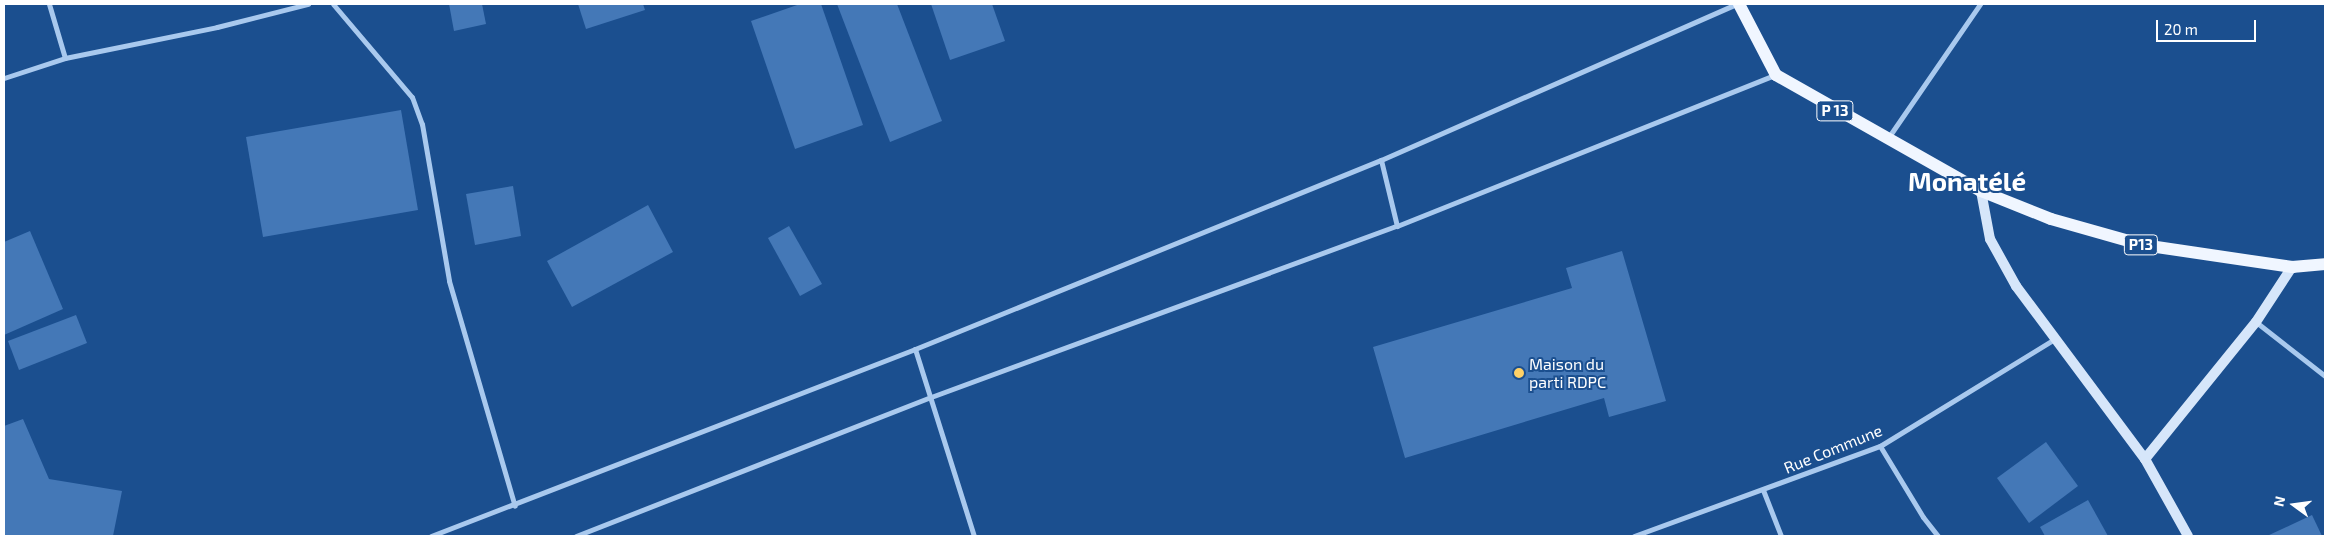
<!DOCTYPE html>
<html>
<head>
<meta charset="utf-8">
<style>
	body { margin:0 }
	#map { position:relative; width:2329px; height:540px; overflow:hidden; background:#1b4f8f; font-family:"Exo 2",sans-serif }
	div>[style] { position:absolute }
	.building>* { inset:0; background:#4478b7 }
	.street>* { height:5px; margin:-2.5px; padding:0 2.5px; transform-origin:2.5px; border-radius:2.5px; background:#a9c9ee }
	.secondary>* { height:10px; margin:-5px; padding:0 5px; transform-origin:5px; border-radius:5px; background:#d6e6fa }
	.primary>* { height:12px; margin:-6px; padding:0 6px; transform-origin:6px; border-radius:6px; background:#f0f6ff }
	.dots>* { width:14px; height:14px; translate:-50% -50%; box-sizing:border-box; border:2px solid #1b4f8f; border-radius:50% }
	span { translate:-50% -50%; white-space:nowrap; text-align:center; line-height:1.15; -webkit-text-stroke:4px #1b4f8f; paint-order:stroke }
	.shield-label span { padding:1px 4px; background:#1b4f8f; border:1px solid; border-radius:4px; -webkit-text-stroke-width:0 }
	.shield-label { font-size:15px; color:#fff; font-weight:700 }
	.poi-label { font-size:16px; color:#fff }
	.left { translate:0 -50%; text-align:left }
	.street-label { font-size:16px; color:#fff }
	.town-label { font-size:26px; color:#fff; font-weight:700 }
	.frame { position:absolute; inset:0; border:5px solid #fff; pointer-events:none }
	.north { position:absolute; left:2269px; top:480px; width:50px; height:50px; -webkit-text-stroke:4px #1b4f8f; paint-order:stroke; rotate:284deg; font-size:14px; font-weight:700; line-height:20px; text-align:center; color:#fff }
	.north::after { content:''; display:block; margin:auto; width:18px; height:22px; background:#fff; clip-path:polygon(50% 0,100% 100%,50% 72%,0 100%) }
	.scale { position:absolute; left:2156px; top:20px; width:100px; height:22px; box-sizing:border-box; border:2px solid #fff; border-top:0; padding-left:6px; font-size:15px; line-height:18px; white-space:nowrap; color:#fff; -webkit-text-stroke:4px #1b4f8f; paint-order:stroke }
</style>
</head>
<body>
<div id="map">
	<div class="building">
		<i style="clip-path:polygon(449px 4px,482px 4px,486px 24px,454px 31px)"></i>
		<i style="clip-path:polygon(578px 4px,643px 4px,645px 10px,586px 29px)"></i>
		<i style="clip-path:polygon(800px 4px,821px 4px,863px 125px,795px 149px,751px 21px)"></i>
		<i style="clip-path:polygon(837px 4px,897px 4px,942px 121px,890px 142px)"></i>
		<i style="clip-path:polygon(931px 4px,992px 4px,1005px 41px,950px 60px)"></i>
		<i style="clip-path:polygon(401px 110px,418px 210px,263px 237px,246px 137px)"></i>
		<i style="clip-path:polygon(513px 186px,521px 236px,475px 245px,466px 194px)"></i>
		<i style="clip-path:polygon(648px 205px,673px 252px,572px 307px,547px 261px)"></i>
		<i style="clip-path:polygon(789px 226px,822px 284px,800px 296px,768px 238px)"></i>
		<i style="clip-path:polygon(30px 231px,63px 309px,4px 335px,4px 242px)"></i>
		<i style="clip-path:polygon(1622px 251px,1666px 401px,1609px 417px,1604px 398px,1405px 458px,1373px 347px,1572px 288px,1566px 268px)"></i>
		<i style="clip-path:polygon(76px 315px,87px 343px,19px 370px,8px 341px)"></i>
		<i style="clip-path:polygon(23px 419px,49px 479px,122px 491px,113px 536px,4px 536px,4px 426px)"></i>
		<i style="clip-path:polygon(2046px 442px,2078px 486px,2029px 523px,1997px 478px)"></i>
		<i style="clip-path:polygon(2088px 500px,2108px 536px,2045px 536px,2040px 527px)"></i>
		<i style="clip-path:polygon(2312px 515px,2322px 536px,2267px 536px)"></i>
	</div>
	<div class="street">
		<i style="left:49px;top:4px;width:56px;rotate:73.5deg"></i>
		<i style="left:333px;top:4px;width:122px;rotate:49.7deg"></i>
		<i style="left:412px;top:97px;width:29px;rotate:70deg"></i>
		<i style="left:422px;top:124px;width:159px;rotate:80.2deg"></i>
		<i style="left:449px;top:281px;width:234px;rotate:73.7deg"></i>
		<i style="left:4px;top:78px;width:64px;rotate:-18.2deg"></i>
		<i style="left:65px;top:58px;width:155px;rotate:-11.5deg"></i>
		<i style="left:217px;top:27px;width:94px;rotate:-14.2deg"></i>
		<i style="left:1888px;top:138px;width:163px;rotate:-55.5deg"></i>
		<i style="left:1381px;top:160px;width:68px;rotate:76.4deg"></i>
		<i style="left:2256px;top:322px;width:88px;rotate:38deg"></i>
		<i style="left:915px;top:349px;width:196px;rotate:72.5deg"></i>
		<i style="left:1880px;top:446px;width:83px;rotate:58.8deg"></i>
		<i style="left:1923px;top:517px;width:24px;rotate:52deg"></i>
		<i style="left:1763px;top:490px;width:49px;rotate:68.6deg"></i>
		<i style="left:431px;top:536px;width:519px;rotate:-21.12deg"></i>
		<i style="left:915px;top:349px;width:503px;rotate:-22.08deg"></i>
		<i style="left:1381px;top:160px;width:389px;rotate:-23.7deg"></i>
		<i style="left:576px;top:536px;width:381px;rotate:-21.4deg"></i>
		<i style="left:931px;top:397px;width:496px;rotate:-20.2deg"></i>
		<i style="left:1397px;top:226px;width:407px;rotate:-21.8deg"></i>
		<i style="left:1634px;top:536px;width:262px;rotate:-20.1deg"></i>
		<i style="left:1880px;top:446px;width:203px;rotate:-31.5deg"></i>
	</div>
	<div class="secondary">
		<i style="left:1981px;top:191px;width:49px;rotate:79.4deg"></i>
		<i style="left:1990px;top:239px;width:54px;rotate:61deg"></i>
		<i style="left:2016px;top:286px;width:216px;rotate:53.3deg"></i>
		<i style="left:2145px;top:459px;width:88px;rotate:60.8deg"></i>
		<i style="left:2145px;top:459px;width:176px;rotate:-51deg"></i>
		<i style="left:2256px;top:322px;width:66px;rotate:-56.8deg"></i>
	</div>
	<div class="primary">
		<i style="left:1739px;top:4px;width:80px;rotate:62.5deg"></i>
		<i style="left:1776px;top:75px;width:236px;rotate:29.5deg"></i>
		<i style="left:1981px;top:191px;width:75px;rotate:21.8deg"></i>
		<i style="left:2051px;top:219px;width:96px;rotate:15.8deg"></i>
		<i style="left:2143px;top:245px;width:151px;rotate:8.4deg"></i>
		<i style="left:2292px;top:267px;width:33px;rotate:-5deg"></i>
	</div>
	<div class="dots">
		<i style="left:1519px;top:373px;background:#ffd166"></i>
	</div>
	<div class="shield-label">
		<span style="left:1835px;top:111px">P 13</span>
		<span style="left:2141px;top:245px">P13</span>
	</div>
	<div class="poi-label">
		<span class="left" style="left:1529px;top:373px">Maison du<br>parti RDPC</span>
	</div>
	<div class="street-label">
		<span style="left:1833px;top:449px;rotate:-22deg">Rue Commune</span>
	</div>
	<div class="town-label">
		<span style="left:1967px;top:181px">Monatélé</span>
	</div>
	<div class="frame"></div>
	<div class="north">N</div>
	<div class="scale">20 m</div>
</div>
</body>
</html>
